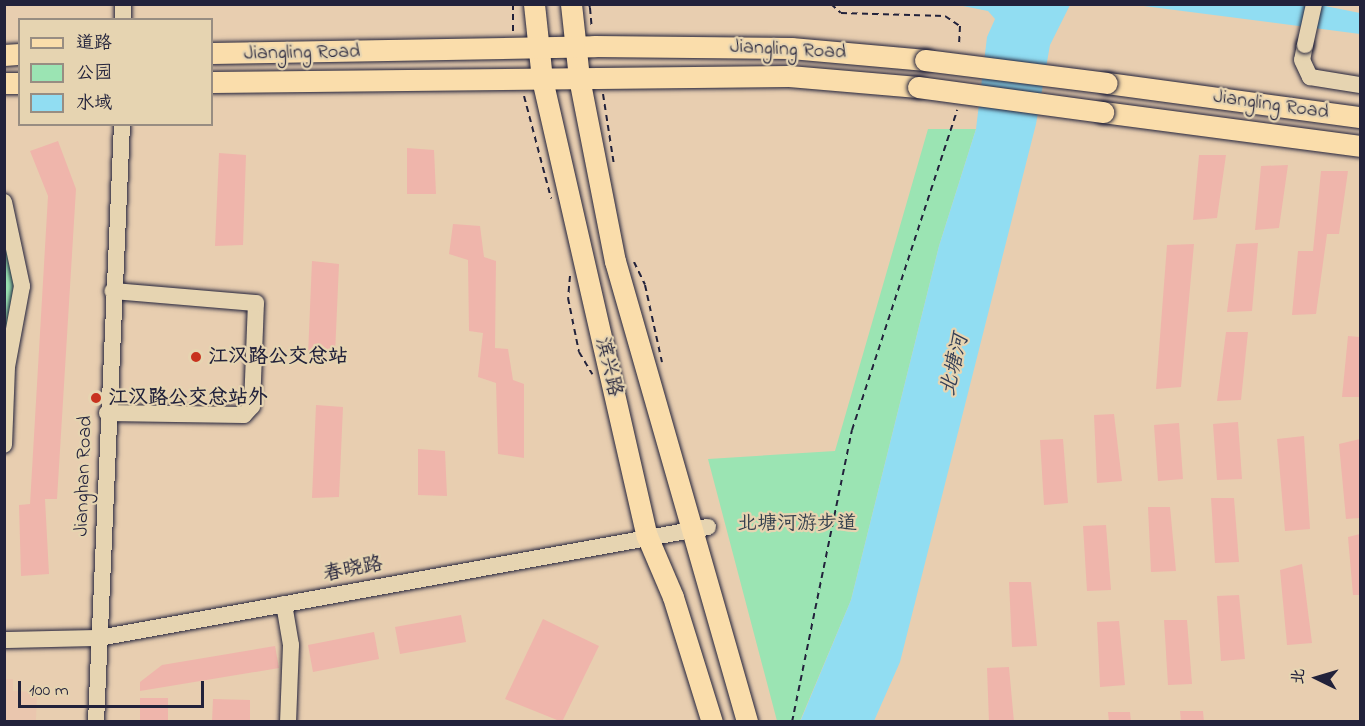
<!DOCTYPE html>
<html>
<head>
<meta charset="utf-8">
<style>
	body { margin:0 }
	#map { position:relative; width:1365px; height:726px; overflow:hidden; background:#e8ceb0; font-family:"Indie Flower","LXGW WenKai TC",sans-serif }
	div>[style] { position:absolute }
	.built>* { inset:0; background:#eac6ae }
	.green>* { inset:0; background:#9be4b3 }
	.water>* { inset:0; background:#91ddf2 }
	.building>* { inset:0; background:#efb5ab }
	.path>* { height:2px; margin-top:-1px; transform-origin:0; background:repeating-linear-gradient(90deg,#22223b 0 6px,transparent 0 10.5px) }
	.roads { filter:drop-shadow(0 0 2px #22223b) drop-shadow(0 0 2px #22223b) }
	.minor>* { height:16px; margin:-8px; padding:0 8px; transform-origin:8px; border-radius:8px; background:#e6d4b1 }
	.major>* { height:21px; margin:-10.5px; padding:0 10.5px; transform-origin:10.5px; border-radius:10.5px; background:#faddab }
	.path-bridge>* { height:2px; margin-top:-1px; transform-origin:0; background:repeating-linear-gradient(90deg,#22223b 0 6px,transparent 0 10.5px) }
	.bridges { filter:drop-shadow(0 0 2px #22223b) drop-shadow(0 0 2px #22223b) }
	.minor-bridge>* { height:16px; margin:-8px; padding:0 8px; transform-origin:8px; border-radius:8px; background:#e6d4b1 }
	.major-bridge>* { height:21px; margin:-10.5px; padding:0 10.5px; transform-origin:10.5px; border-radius:10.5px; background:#faddab }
	.dots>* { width:16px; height:16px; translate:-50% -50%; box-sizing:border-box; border:3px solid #e6d4b1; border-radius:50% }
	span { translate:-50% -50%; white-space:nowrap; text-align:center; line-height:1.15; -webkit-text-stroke:4.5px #e6d4b1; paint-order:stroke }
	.street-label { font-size:20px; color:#22223b }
	.poi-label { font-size:20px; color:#22223b; font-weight:700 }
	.left { translate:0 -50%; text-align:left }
	.park-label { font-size:20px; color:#343f4d }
	.water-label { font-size:21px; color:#333e56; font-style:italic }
	.frame { position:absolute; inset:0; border:6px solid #22223b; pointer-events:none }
	.legend { position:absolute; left:18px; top:18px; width:195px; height:108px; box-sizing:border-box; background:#e6d4b1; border:2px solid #988d82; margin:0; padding:8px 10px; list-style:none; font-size:18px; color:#22223b }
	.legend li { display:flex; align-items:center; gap:12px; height:30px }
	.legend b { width:30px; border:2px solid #988d82 }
	.north { position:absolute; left:1287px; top:648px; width:60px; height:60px; -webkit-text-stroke:4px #e6d4b1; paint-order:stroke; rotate:275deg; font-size:16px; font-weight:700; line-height:24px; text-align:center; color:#22223b }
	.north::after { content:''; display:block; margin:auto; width:21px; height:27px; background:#22223b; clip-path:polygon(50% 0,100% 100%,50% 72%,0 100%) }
	.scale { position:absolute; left:18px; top:681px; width:186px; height:27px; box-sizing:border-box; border:3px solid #22223b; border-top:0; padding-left:8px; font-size:18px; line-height:21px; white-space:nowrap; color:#22223b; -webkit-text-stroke:4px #e6d4b1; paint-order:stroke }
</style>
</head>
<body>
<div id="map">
	<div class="built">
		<i style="clip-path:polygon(5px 679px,13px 679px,13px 691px,37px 692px,36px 720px,5px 721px)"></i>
	</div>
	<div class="green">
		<i style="clip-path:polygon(928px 129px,976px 129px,939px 246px,851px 600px,800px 721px,777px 721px,708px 459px,835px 451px)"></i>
		<i style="clip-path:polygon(5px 234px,14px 284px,5px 336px)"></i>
	</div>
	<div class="water">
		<i style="clip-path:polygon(958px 5px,1070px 5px,1050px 45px,1036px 124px,900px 662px,874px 721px,800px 722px,851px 600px,939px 246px,976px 129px,987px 37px,995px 19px,988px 11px)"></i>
		<i style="clip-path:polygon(1136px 5px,1320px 5px,1360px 13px,1360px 34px)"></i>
	</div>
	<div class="building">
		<i style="clip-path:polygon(58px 141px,76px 189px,57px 499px,45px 499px,49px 574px,21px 576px,19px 505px,30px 504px,48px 196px,30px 151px)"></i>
		<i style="clip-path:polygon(407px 148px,434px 150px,436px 194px,407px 194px)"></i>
		<i style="clip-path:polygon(219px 153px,246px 155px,243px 245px,215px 246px)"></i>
		<i style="clip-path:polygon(1199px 155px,1226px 155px,1217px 218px,1193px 220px)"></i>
		<i style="clip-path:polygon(1288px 165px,1279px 228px,1255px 230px,1261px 166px)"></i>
		<i style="clip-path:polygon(1321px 171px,1348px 171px,1339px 234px,1327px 234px,1316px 314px,1292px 315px,1298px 251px,1313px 251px)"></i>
		<i style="clip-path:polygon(453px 224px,480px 226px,484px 257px,496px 261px,495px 348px,508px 349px,513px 380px,524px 384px,524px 458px,498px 454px,496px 383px,478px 377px,483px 333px,469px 331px,468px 260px,449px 254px)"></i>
		<i style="clip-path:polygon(1258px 243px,1252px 311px,1227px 312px,1236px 244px)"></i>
		<i style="clip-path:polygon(1194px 244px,1181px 387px,1156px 389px,1167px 245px)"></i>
		<i style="clip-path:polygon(312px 261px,339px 264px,335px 354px,308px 355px)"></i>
		<i style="clip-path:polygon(1226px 332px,1248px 332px,1241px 400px,1217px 401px)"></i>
		<i style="clip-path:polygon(1348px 336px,1360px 337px,1360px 397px,1342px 397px)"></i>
		<i style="clip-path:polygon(316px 405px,343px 407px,339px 497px,312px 498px)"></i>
		<i style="clip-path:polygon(1114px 414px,1122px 481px,1097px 483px,1094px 415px)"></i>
		<i style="clip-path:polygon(1238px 422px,1242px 479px,1217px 480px,1213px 424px)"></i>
		<i style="clip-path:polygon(1179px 423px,1183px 479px,1158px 481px,1154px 425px)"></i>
		<i style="clip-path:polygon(1304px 436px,1310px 529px,1285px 531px,1277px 439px)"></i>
		<i style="clip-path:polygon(1063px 439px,1068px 503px,1044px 505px,1040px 440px)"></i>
		<i style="clip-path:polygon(1360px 439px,1360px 518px,1346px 519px,1339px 444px)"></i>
		<i style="clip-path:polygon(418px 449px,445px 451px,447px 496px,418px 495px)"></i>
		<i style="clip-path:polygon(1211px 498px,1234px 498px,1239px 562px,1215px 563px)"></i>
		<i style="clip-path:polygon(1148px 507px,1170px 507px,1176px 571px,1151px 572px)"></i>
		<i style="clip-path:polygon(1106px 525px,1111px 590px,1087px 591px,1083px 526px)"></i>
		<i style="clip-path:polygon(1360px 534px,1360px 595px,1353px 595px,1348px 537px)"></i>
		<i style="clip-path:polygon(1302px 564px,1312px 643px,1287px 645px,1280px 570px)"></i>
		<i style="clip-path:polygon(1009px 582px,1031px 582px,1037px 646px,1012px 647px)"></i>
		<i style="clip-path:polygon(1239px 595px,1245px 659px,1221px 661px,1217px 596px)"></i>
		<i style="clip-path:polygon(461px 615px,466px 642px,400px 654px,395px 627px)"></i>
		<i style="clip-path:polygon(543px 619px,599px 646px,562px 722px,505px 699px)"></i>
		<i style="clip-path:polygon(1164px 620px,1187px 620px,1192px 684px,1168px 685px)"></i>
		<i style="clip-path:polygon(1119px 621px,1125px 685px,1100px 687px,1097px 622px)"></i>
		<i style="clip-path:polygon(374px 632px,379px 659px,313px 672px,308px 645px)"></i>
		<i style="clip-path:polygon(275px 646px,279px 668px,140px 691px,140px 682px,162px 665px)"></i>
		<i style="clip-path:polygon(1009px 667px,1014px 722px,989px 722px,987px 668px)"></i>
		<i style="clip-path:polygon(140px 698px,168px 698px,168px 722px,140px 722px)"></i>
		<i style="clip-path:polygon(213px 699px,250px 700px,250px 722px,212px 722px)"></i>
		<i style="clip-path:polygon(1180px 711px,1203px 711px,1204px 722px,1181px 722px)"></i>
		<i style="clip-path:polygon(1108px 712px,1130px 712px,1131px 722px,1109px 722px)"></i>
	</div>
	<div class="path">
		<i style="left:513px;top:4px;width:28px;rotate:90deg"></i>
		<i style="left:831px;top:4px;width:13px;rotate:42deg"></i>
		<i style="left:841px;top:13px;width:104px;rotate:1.7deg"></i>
		<i style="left:945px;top:16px;width:18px;rotate:34deg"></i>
		<i style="left:960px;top:26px;width:21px;rotate:93deg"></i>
		<i style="left:590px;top:8px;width:21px;rotate:85deg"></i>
		<i style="left:603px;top:94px;width:72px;rotate:81.2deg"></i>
		<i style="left:524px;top:96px;width:106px;rotate:75.2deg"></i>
		<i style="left:634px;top:262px;width:25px;rotate:64deg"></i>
		<i style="left:645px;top:285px;width:79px;rotate:77.6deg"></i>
		<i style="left:570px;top:276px;width:22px;rotate:95deg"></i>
		<i style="left:568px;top:298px;width:55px;rotate:78.5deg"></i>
		<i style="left:579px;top:352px;width:26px;rotate:59deg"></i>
		<i style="left:792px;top:722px;width:298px;rotate:-78.4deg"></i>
		<i style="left:852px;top:430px;width:337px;rotate:-71.8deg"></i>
	</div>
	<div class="roads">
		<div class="minor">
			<i style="left:123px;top:4px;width:16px;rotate:90deg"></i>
			<i style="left:1305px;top:45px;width:15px;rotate:101deg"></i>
			<i style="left:1302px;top:60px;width:19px;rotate:65deg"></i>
			<i style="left:1310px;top:77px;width:51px;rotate:9.1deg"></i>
			<i style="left:4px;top:202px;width:86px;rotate:77.9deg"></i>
			<i style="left:22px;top:286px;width:82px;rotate:100.5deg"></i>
			<i style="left:7px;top:367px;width:78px;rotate:92.2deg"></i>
			<i style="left:107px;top:413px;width:137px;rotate:0.8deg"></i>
			<i style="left:244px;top:415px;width:12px;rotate:-48deg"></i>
			<i style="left:252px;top:406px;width:103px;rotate:-87.8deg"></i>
			<i style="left:256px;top:303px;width:144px;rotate:-175.2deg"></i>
			<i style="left:284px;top:604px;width:42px;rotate:80.3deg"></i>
			<i style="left:291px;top:645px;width:77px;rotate:92.2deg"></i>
			<i style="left:4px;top:640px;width:95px;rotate:-1.2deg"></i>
			<i style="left:99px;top:638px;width:619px;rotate:-10.33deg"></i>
			<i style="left:96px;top:722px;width:599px;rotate:-87.51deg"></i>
		</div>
		<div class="major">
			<i style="left:534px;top:4px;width:75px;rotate:83.9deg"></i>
			<i style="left:542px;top:79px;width:469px;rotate:77.1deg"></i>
			<i style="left:647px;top:536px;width:66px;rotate:66.9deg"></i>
			<i style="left:673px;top:597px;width:131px;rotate:72.7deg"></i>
			<i style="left:571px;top:4px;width:74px;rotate:83.8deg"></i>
			<i style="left:579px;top:78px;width:187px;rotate:78.9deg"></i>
			<i style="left:615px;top:261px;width:480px;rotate:74deg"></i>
			<i style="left:212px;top:53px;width:382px;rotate:-1deg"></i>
			<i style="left:594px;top:46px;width:197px;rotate:0.6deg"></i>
			<i style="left:791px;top:48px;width:135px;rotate:5.1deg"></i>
			<i style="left:4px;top:55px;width:16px;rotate:-4deg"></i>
			<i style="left:212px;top:82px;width:577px;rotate:-0.6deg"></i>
			<i style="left:789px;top:76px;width:129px;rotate:4.9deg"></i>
			<i style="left:4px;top:83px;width:16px"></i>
			<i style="left:1107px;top:83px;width:255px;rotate:7.7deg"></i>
			<i style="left:1103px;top:112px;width:259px;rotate:7.5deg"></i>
		</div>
	</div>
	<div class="path-bridge">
		<i style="left:589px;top:4px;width:4px;rotate:76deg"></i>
	</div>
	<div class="bridges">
		<div class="minor-bridge">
			<i style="left:1305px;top:45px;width:42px;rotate:-77.6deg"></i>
		</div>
		<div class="major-bridge">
			<i style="left:925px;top:60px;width:183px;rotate:7.2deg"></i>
			<i style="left:918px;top:87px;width:187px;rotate:7.7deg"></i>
		</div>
	</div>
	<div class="dots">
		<i style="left:196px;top:357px;background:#c8321e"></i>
		<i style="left:96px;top:398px;background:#c8321e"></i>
	</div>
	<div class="street-label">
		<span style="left:788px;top:50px;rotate:3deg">Jiangling Road</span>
		<span style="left:302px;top:53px;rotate:-1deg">Jiangling Road</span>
		<span style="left:1271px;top:105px;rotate:8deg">Jiangling Road</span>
		<span style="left:608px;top:367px;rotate:77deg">滨兴路</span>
		<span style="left:84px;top:476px;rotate:-88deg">Jianghan Road</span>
		<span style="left:353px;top:570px;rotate:-11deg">春晓路</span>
	</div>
	<div class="poi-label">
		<span class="left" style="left:208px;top:357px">江汉路公交总站</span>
		<span class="left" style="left:108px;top:398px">江汉路公交总站外</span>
	</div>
	<div class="park-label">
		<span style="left:797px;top:524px">北塘河游步道</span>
	</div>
	<div class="water-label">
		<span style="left:955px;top:365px;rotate:-77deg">北塘河</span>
	</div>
	<div class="frame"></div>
	<ul class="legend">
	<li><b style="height:8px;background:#faddab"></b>道路</li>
	<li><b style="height:16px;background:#9be4b3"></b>公园</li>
	<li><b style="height:16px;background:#91ddf2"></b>水域</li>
	</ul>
	<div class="north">北</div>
	<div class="scale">100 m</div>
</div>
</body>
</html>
